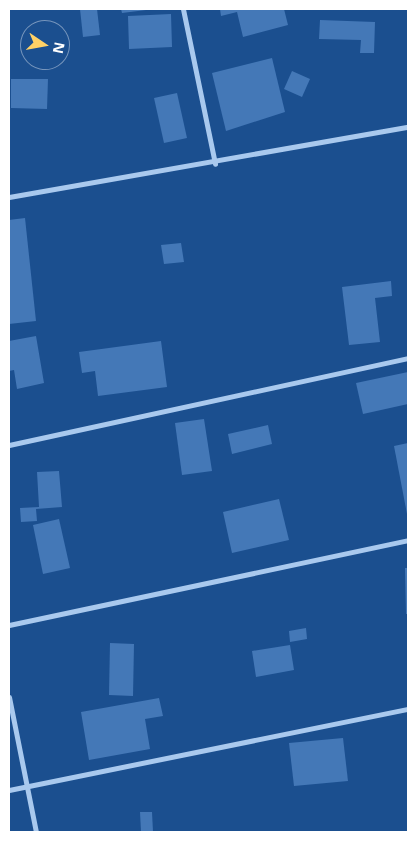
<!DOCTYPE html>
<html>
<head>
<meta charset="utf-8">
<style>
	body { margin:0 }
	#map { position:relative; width:417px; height:841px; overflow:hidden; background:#1b4f8f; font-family:"Open Sans",sans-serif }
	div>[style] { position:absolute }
	.building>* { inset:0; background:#4478b7 }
	.minor>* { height:5px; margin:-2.5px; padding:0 2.5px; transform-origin:2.5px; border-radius:2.5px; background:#a9c9ee }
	span { translate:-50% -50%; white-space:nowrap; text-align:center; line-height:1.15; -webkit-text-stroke:5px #1b4f8f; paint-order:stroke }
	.frame { position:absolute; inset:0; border:10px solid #fff; pointer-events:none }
	.north { position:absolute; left:20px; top:20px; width:50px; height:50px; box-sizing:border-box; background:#1b4f8f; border:1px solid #7695bc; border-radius:50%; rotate:102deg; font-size:14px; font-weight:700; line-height:20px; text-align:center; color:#fff }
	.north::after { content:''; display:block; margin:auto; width:18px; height:22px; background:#ffd166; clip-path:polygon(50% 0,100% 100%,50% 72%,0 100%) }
</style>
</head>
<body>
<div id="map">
	<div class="building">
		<i style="clip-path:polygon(80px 9px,97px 9px,100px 35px,83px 37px)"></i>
		<i style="clip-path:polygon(121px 9px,146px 9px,146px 10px,122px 13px)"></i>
		<i style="clip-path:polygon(220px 9px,284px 9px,288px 25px,243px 37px,237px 12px,221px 16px)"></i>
		<i style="clip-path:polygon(171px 14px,172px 47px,129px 49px,128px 16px)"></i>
		<i style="clip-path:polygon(320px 20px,375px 22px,374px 53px,360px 53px,361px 40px,319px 39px)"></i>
		<i style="clip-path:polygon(272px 58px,285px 112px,226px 131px,212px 73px)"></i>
		<i style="clip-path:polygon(292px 71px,310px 79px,302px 97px,284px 89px)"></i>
		<i style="clip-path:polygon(11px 79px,48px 79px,47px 109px,11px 108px)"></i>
		<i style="clip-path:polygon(177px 93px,187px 138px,164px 143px,154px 98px)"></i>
		<i style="clip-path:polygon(25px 218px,36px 321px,9px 324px,9px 220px)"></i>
		<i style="clip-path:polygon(181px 243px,184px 262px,164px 264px,161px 245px)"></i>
		<i style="clip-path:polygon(391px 281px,392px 296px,375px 298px,380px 342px,349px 345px,342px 287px)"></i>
		<i style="clip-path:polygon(36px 336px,44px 383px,17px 389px,14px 370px,9px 371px,9px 341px)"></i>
		<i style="clip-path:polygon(161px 341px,167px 387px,98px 396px,95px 371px,82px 373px,79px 352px)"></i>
		<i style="clip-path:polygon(408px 372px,408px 404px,363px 414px,356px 383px)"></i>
		<i style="clip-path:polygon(204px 419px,212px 471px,182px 475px,175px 423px)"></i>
		<i style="clip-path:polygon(268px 425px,272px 444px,232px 454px,228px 434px)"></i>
		<i style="clip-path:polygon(408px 443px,408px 514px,407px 514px,394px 446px)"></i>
		<i style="clip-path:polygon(59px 471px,62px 507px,36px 509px,37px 521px,21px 522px,20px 508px,39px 507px,37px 472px)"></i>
		<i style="clip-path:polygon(279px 499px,289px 540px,232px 553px,223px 512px)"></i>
		<i style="clip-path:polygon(59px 519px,70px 568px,43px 574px,33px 525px)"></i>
		<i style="clip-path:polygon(405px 568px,408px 568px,408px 614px,406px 614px)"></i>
		<i style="clip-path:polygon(306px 628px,307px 639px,290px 642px,289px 631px)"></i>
		<i style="clip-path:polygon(110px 643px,134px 644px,133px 696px,109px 695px)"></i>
		<i style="clip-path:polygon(290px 645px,294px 670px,256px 677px,252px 651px)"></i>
		<i style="clip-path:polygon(159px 698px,163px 716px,145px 719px,150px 749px,89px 760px,81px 712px)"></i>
		<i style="clip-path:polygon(343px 738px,348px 781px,294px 786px,289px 743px)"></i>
		<i style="clip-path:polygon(140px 812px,152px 812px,153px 832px,141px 832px)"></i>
	</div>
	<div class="minor">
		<i style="left:183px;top:9px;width:158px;rotate:78.3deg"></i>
		<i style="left:9px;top:197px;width:405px;rotate:-10deg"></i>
		<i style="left:9px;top:445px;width:408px;rotate:-12.3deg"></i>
		<i style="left:9px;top:625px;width:408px;rotate:-12deg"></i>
		<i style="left:9px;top:697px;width:138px;rotate:78.7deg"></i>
		<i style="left:9px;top:790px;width:407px;rotate:-11.5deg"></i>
	</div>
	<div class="frame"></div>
	<div class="north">N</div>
</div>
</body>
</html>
